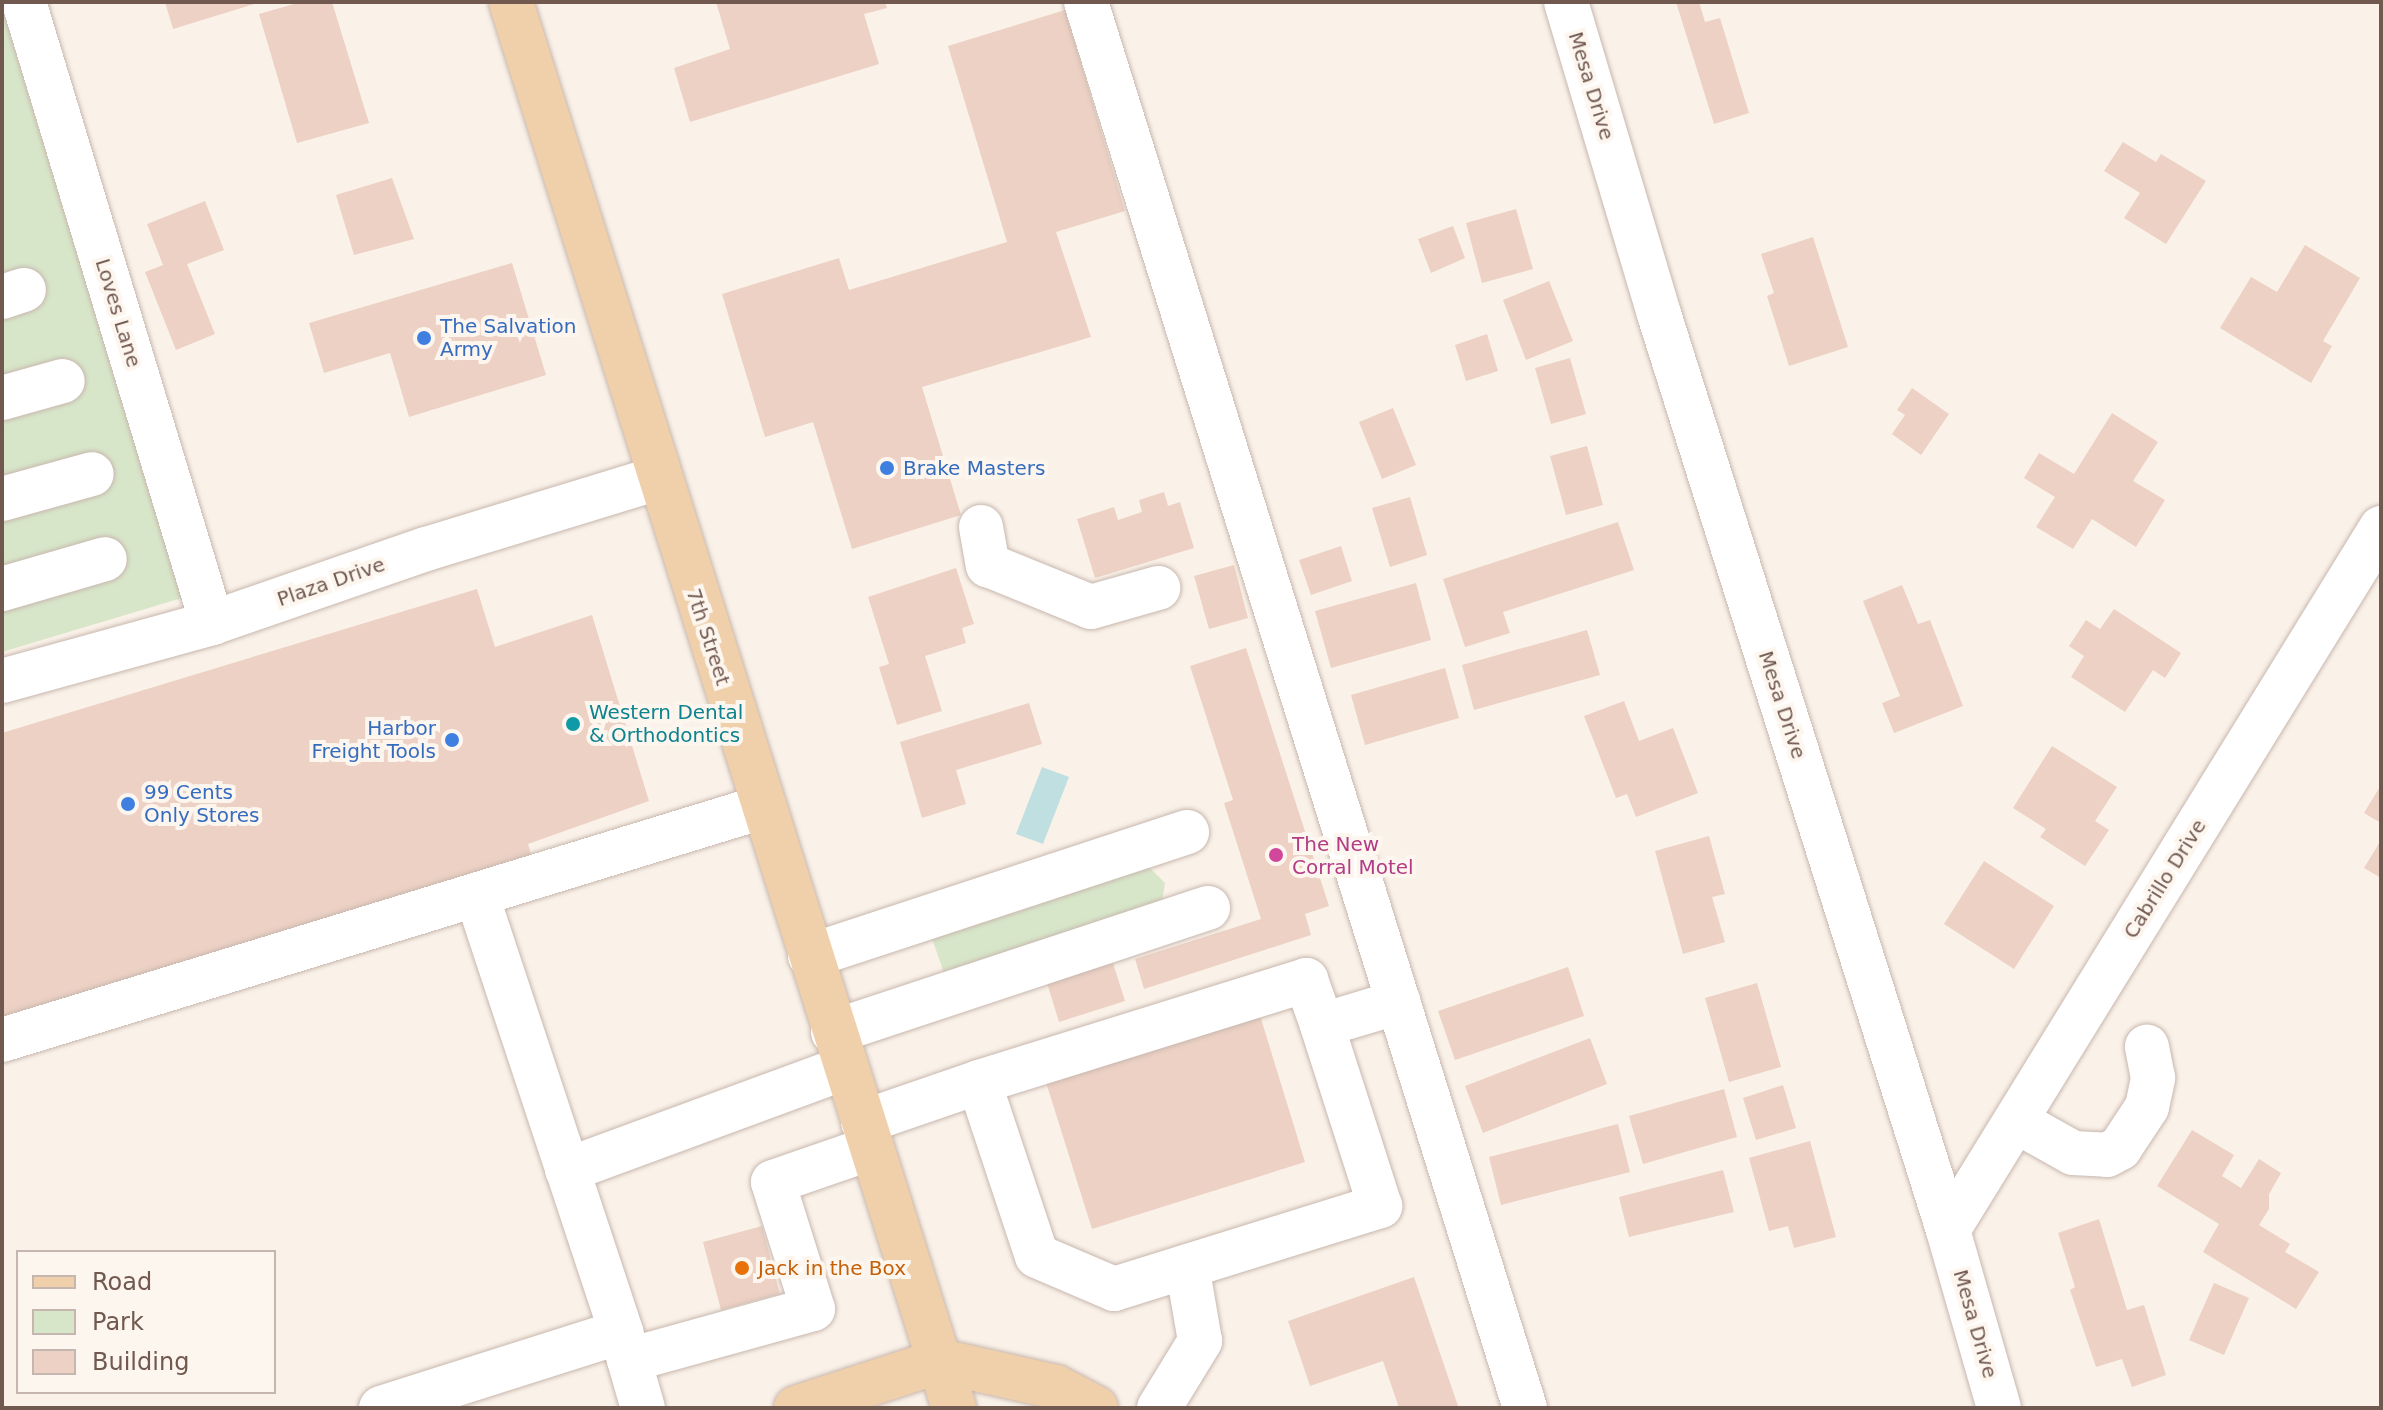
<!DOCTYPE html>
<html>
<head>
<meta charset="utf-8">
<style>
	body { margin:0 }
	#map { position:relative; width:2383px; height:1410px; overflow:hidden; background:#faf2e9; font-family:"DejaVu Sans",sans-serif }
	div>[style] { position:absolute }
	.green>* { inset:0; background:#d7e6c9 }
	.water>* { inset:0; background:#c0dfe1 }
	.building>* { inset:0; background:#ecd1c4 }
	.roads { filter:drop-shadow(0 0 2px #c8b7ae) drop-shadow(0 0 2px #c8b7ae) }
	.minor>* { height:44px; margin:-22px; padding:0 22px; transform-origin:22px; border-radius:22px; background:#fff }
	.major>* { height:44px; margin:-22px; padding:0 22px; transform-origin:22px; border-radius:22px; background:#f0d0ab }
	.dots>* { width:22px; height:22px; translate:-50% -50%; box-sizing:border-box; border:4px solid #fdf6ef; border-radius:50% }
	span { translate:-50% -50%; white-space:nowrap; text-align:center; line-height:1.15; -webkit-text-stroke:8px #fdf6ef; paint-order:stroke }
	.street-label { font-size:20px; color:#715950 }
	.shop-label { font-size:20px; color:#366cbe }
	.left { translate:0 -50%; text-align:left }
	.right { translate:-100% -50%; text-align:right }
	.culture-label { font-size:20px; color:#0d838f }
	.hotel-label { font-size:20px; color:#b23c85 }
	.food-label { font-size:20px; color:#c56008 }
	.frame { position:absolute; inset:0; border:4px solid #715950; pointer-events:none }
	.legend { position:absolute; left:16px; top:1250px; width:260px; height:144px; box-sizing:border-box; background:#fdf6ef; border:2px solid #c5b7af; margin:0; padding:10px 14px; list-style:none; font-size:24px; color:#715950 }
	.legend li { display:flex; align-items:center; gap:16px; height:40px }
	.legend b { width:40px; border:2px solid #c5b7af }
</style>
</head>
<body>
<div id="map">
	<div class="green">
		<i style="clip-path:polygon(2px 7px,182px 598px,2px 652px)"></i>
		<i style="clip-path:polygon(1149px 867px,1165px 883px,1162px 902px,944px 973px,930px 933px)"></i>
	</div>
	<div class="water">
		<i style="clip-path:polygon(1042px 767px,1069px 777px,1043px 844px,1016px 834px)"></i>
	</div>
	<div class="building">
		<i style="clip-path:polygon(165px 2px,257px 2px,258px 3px,173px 29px)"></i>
		<i style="clip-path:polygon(301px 2px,332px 2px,369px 123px,297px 143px,259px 14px)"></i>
		<i style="clip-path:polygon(716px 2px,885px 2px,887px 8px,864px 14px,879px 64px,690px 122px,674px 68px,730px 49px)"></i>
		<i style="clip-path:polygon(1676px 2px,1699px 2px,1705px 22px,1720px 18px,1749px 113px,1714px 124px)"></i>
		<i style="clip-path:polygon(1065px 10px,1125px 211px,1056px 232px,1091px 337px,922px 387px,961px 515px,852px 549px,813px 422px,765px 437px,722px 294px,839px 258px,849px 290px,1007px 242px,948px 46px)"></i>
		<i style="clip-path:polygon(2123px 142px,2156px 162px,2161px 154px,2206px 181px,2166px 244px,2124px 218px,2140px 193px,2104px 171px)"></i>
		<i style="clip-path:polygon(392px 178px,414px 239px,354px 255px,336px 195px)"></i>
		<i style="clip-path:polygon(205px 201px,224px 250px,187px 264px,215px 334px,176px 350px,145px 272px,163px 265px,147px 224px)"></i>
		<i style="clip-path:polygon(1516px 209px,1533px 269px,1482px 283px,1466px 223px)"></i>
		<i style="clip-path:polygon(1453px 226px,1465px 258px,1431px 273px,1418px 239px)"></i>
		<i style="clip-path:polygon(1813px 237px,1848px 347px,1789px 366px,1767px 296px,1774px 293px,1761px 254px)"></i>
		<i style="clip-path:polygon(2305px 245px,2360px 278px,2323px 341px,2332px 346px,2311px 383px,2220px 328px,2251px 277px,2277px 292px)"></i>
		<i style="clip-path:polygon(512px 263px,546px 375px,409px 417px,390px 353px,324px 373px,309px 323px)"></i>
		<i style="clip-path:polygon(1549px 281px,1573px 341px,1526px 360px,1503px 300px)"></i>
		<i style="clip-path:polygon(1487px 334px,1498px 371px,1466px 381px,1455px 345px)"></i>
		<i style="clip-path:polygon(1570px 358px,1586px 414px,1551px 424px,1535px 368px)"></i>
		<i style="clip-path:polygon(1912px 388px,1949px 414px,1921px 455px,1892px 434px,1905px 415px,1897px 410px)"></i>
		<i style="clip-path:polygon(1393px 408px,1416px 465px,1382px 479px,1359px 422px)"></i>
		<i style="clip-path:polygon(2112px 413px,2158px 442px,2133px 481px,2165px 500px,2136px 547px,2092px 519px,2073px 549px,2036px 527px,2055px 497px,2024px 478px,2039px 453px,2074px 474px)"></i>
		<i style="clip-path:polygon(1587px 446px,1603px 505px,1566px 515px,1550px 456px)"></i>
		<i style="clip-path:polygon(1164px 492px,1168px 506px,1180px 502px,1194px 548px,1095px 578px,1077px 519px,1114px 507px,1118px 520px,1142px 512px,1139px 500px)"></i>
		<i style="clip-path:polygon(1410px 497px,1427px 555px,1390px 567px,1372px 508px)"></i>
		<i style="clip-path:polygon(1618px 522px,1634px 570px,1503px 612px,1510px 633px,1465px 647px,1443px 579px)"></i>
		<i style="clip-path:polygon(1341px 546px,1352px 581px,1311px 595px,1299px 560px)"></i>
		<i style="clip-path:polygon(1234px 565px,1248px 618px,1209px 629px,1194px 576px)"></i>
		<i style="clip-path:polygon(956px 568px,974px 624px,962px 628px,966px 643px,925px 656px,942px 711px,897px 725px,879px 667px,889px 664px,868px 597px)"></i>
		<i style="clip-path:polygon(1416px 583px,1431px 640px,1331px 668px,1315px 611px)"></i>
		<i style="clip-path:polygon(1902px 585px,1918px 624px,1930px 620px,1963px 706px,1894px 733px,1882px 703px,1900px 696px,1863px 601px)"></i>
		<i style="clip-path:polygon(477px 589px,495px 647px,592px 615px,649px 801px,528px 844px,532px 858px,2px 1021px,2px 733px)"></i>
		<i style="clip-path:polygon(2114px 609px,2181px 653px,2165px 678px,2153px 670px,2125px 712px,2071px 677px,2084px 656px,2069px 646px,2086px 620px,2100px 629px)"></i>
		<i style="clip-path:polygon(1587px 630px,1600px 675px,1474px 710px,1462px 665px)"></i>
		<i style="clip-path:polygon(1246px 648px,1329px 906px,1305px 914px,1311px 935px,1144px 989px,1135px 959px,1261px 919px,1224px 803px,1233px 800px,1190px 666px)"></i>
		<i style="clip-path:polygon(1445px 668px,1459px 718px,1365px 745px,1351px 695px)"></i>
		<i style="clip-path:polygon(1624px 701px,1639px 741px,1673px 728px,1698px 793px,1636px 817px,1627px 794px,1616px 798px,1584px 716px)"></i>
		<i style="clip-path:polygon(1029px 703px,1042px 744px,956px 770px,966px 804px,922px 818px,900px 742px)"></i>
		<i style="clip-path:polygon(2052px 746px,2117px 787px,2095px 821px,2109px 830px,2085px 866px,2040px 837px,2046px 829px,2013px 808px)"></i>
		<i style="clip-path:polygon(2381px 785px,2381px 823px,2364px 813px)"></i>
		<i style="clip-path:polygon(1709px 836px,1725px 894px,1712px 897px,1725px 942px,1683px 954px,1655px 851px)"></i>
		<i style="clip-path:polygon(2381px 840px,2381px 878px,2364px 868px)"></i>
		<i style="clip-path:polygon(1984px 861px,2054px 906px,2014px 969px,1944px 924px)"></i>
		<i style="clip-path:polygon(1113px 963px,1125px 1001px,1059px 1022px,1047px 983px)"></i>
		<i style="clip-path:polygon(1568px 967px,1584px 1016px,1455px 1060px,1438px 1011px)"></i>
		<i style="clip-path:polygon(1757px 983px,1781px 1067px,1729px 1082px,1705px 998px)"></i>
		<i style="clip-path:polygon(1258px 1009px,1305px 1162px,1092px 1229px,1044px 1076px)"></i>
		<i style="clip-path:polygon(1590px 1038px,1607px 1084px,1483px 1133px,1465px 1086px)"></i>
		<i style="clip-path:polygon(1783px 1085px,1796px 1128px,1756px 1140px,1743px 1098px)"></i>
		<i style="clip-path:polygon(1724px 1089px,1737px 1137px,1643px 1164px,1629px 1116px)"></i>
		<i style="clip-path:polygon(1618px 1124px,1630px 1172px,1501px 1205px,1489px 1157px)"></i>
		<i style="clip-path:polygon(2192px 1130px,2234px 1155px,2222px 1176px,2241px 1188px,2259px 1159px,2281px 1173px,2269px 1194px,2269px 1209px,2259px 1225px,2290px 1244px,2285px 1252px,2319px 1272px,2296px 1309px,2203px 1252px,2219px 1224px,2157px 1186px)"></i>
		<i style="clip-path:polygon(1810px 1141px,1836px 1237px,1794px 1248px,1788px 1226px,1769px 1231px,1749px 1158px)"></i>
		<i style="clip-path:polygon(1723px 1170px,1734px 1212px,1629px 1237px,1619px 1197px)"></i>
		<i style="clip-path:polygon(2099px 1219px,2127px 1310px,2144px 1305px,2166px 1375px,2132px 1387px,2122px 1359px,2096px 1367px,2070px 1290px,2075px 1287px,2058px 1233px)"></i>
		<i style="clip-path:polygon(762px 1226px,780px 1294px,721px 1310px,703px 1242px)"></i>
		<i style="clip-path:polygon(1414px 1277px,1458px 1406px,1399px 1408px,1383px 1361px,1310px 1386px,1288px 1321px)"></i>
		<i style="clip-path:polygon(2214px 1283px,2249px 1298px,2224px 1355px,2189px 1340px)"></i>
	</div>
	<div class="roads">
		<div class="minor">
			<i style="left:24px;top:2px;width:649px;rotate:73.16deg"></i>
			<i style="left:1086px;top:2px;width:1473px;rotate:72.66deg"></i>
			<i style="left:1566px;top:2px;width:326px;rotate:73.4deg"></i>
			<i style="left:1659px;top:314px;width:961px;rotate:72.49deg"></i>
			<i style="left:1948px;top:1230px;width:185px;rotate:74deg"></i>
			<i style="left:2px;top:297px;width:23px;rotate:-18deg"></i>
			<i style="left:2px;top:398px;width:63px;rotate:-15.6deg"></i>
			<i style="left:2px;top:499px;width:93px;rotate:-15.5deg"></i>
			<i style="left:981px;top:527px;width:39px;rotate:80deg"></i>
			<i style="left:988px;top:565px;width:111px;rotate:22.2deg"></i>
			<i style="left:1091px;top:607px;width:70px;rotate:-15.8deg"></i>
			<i style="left:2px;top:589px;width:107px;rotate:-16.2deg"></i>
			<i style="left:2px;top:681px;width:218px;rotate:-15.4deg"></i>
			<i style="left:212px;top:623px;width:226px;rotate:-19.1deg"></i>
			<i style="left:426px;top:549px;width:243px;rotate:-17deg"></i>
			<i style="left:477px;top:896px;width:459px;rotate:71.7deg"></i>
			<i style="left:621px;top:1332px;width:79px;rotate:73.9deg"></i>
			<i style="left:810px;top:956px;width:397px;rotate:-18.2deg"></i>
			<i style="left:833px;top:1032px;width:395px;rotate:-18.3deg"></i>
			<i style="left:2px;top:1040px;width:795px;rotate:-17.04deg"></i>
			<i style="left:979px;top:1082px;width:183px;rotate:71.6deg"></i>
			<i style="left:1037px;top:1256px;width:84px;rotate:23.2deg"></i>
			<i style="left:1114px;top:1289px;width:279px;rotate:-17.3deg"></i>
			<i style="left:1380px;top:1206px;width:190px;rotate:-107.8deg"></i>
			<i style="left:2016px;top:1121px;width:65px;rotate:29.3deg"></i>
			<i style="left:2073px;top:1153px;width:34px;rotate:3deg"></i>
			<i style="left:2107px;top:1155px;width:15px;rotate:-28deg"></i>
			<i style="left:2120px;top:1148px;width:49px;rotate:-56.6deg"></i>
			<i style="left:2147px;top:1107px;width:30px;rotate:-78deg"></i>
			<i style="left:2153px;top:1078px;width:32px;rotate:-101deg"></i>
			<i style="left:863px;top:1122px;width:123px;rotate:-19deg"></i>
			<i style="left:979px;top:1082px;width:343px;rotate:-17.3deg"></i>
			<i style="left:1306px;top:980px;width:48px;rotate:70.4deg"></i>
			<i style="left:1322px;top:1025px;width:80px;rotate:-16.6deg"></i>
			<i style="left:567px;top:1170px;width:295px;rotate:-20.2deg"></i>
			<i style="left:1948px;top:1230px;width:825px;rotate:-58.33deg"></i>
			<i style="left:629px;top:1360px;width:191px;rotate:-15.5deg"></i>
			<i style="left:813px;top:1309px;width:133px;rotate:-107.5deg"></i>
			<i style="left:773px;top:1182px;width:104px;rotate:-19.1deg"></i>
			<i style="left:381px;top:1408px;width:252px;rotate:-17.6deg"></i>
			<i style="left:1159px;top:1408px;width:79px;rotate:-58.5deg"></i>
			<i style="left:1200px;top:1341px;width:76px;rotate:-99.8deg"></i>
		</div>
		<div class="major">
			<i style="left:511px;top:2px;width:1474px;rotate:72.51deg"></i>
			<i style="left:796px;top:1408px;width:151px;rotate:-18.1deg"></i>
			<i style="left:940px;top:1361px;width:119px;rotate:12.6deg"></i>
			<i style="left:1056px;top:1387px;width:45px;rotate:27.7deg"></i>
		</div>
	</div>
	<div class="dots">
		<i style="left:424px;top:338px;background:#3f7fe0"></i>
		<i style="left:887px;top:468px;background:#3f7fe0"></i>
		<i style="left:573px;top:724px;background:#0f9aa8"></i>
		<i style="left:452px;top:740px;background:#3f7fe0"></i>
		<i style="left:128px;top:804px;background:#3f7fe0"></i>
		<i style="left:1276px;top:855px;background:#d1479c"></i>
		<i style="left:742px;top:1268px;background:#e8710a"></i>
	</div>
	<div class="street-label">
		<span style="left:1591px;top:86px;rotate:73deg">Mesa Drive</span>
		<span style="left:118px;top:313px;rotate:73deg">Loves Lane</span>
		<span style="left:331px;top:582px;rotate:-19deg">Plaza Drive</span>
		<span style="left:708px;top:637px;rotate:72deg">7th Street</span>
		<span style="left:1782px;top:705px;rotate:72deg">Mesa Drive</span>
		<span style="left:2165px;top:879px;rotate:-58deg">Cabrillo Drive</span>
		<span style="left:1975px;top:1324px;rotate:74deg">Mesa Drive</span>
	</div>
	<div class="shop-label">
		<span class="left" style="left:440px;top:338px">The Salvation<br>Army</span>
		<span class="left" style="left:903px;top:468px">Brake Masters</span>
		<span class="right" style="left:436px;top:740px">Harbor<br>Freight Tools</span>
		<span class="left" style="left:144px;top:804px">99 Cents<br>Only Stores</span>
	</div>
	<div class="culture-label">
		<span class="left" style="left:589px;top:724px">Western Dental<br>&amp; Orthodontics</span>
	</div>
	<div class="hotel-label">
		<span class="left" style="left:1292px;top:856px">The New<br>Corral Motel</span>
	</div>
	<div class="food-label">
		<span class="left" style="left:758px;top:1268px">Jack in the Box</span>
	</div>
	<div class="frame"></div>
	<ul class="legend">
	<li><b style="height:10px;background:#f0d0ab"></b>Road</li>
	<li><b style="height:22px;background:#d7e6c9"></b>Park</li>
	<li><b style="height:22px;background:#ecd1c4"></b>Building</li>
	</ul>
</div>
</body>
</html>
